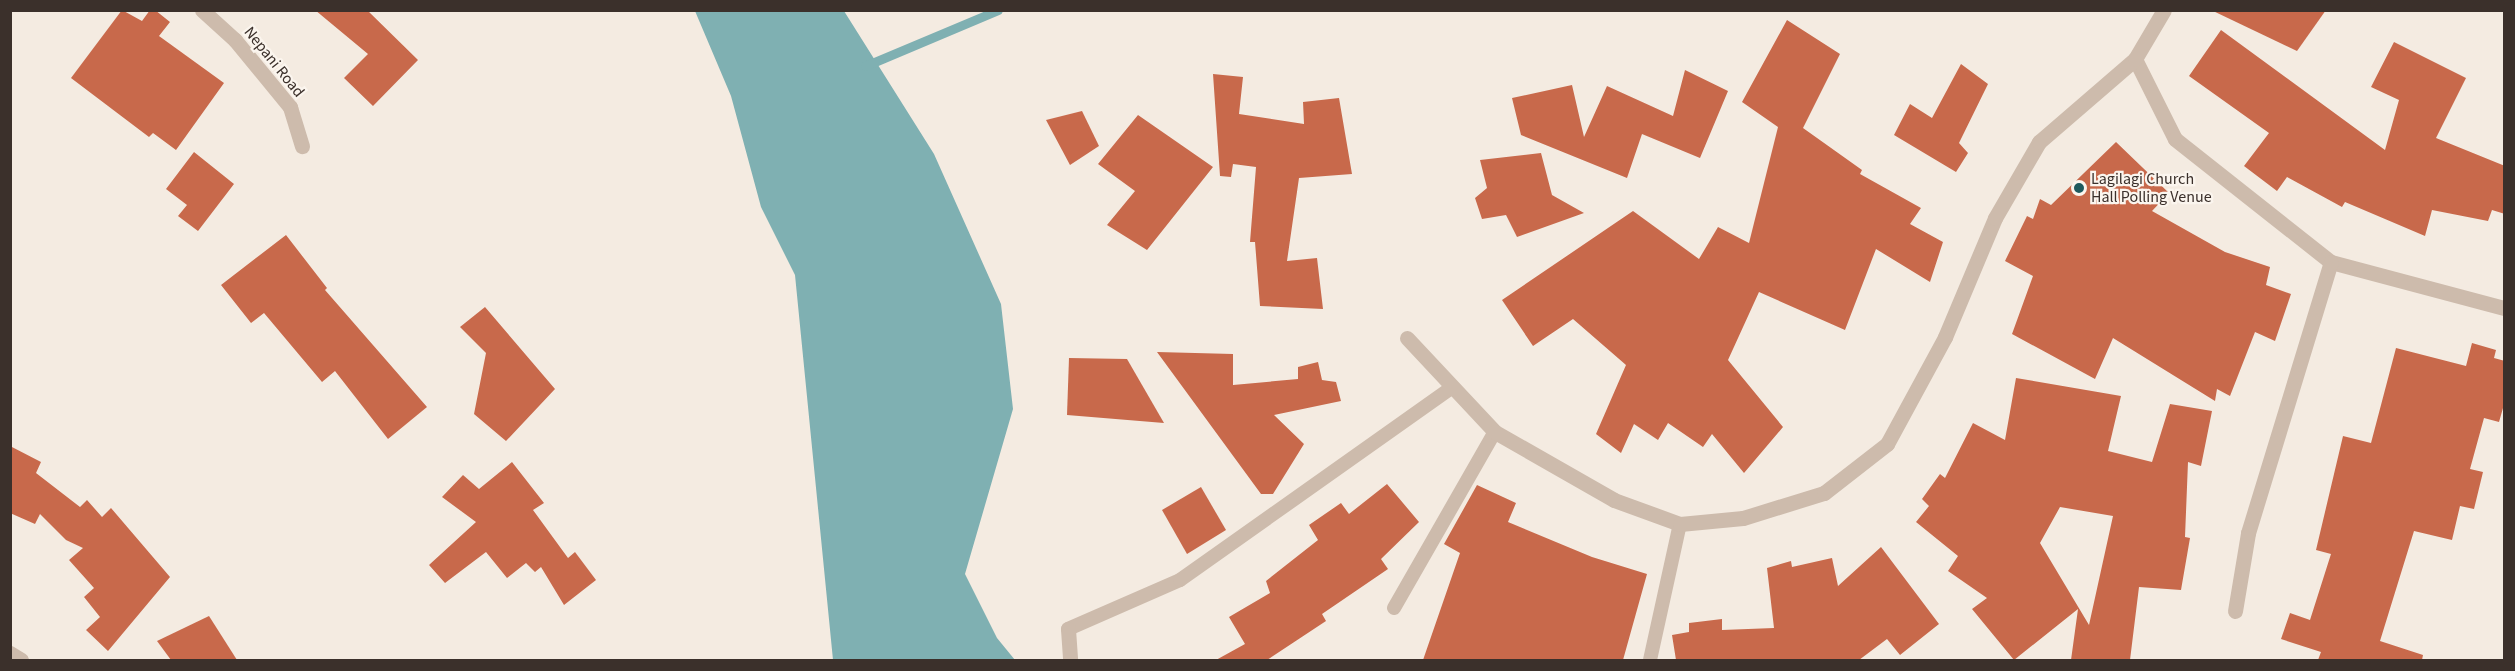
<!DOCTYPE html>
<html>
<head>
<meta charset="utf-8">
<style>
	body { margin:0 }
	#map { position:relative; width:2515px; height:671px; overflow:hidden; background:#f4ebe1; font-family:"Source Sans 3",sans-serif }
	div>[style] { position:absolute }
	.water>* { inset:0; background:#7fb0b2 }
	.stream>* { height:9px; margin:-4.5px; padding:0 4.5px; transform-origin:4.5px; border-radius:4.5px; background:#7fb0b2 }
	.building>* { inset:0; background:#c8694b }
	.service>* { height:14px; margin:-7px; padding:0 7px; transform-origin:7px; border-radius:7px; background:#cdbbac }
	.minor>* { height:15px; margin:-7.5px; padding:0 7.5px; transform-origin:7.5px; border-radius:7.5px; background:#cdbbac }
	.tertiary>* { height:15px; margin:-7.5px; padding:0 7.5px; transform-origin:7.5px; border-radius:7.5px; background:#cdbbac }
	.dots>* { width:16px; height:16px; translate:-50% -50%; box-sizing:border-box; border:3px solid #fbf5ee; border-radius:50% }
	span { translate:-50% -50%; white-space:nowrap; text-align:center; line-height:1.15; -webkit-text-stroke:4.5px #fbf5ee; paint-order:stroke }
	.street-label { font-size:16px; color:#3b302b }
	.poi-label { font-size:16px; color:#3b302b }
	.left { translate:0 -50%; text-align:left }
	.frame { position:absolute; inset:0; border:12px solid #3b302b; pointer-events:none }
</style>
</head>
<body>
<div id="map">
	<div class="water">
		<i style="clip-path:polygon(695px 11px,844px 11px,934px 154px,1001px 304px,1013px 409px,965px 574px,997px 638px,1015px 660px,833px 660px,795px 275px,761px 207px,731px 96px)"></i>
	</div>
	<div class="stream">
		<i style="left:865px;top:66px;width:144px;rotate:-22.8deg"></i>
	</div>
	<div class="building">
		<i style="clip-path:polygon(122px 10px,142px 21px,150px 10px,155px 10px,170px 22px,159px 36px,224px 83px,176px 150px,153px 133px,149px 137px,71px 78px)"></i>
		<i style="clip-path:polygon(315px 10px,367px 10px,418px 60px,373px 106px,344px 78px,368px 54px)"></i>
		<i style="clip-path:polygon(2211px 10px,2326px 10px,2297px 51px)"></i>
		<i style="clip-path:polygon(1787px 20px,1840px 54px,1803px 128px,1862px 170px,1860px 174px,1921px 208px,1910px 224px,1943px 242px,1930px 282px,1876px 249px,1845px 330px,1759px 292px,1728px 360px,1783px 427px,1744px 473px,1712px 434px,1703px 447px,1668px 423px,1658px 440px,1634px 424px,1621px 453px,1596px 434px,1626px 365px,1573px 319px,1533px 346px,1502px 300px,1633px 211px,1699px 259px,1718px 227px,1749px 243px,1778px 127px,1742px 102px)"></i>
		<i style="clip-path:polygon(2221px 30px,2385px 150px,2399px 100px,2371px 87px,2394px 42px,2466px 78px,2436px 138px,2505px 166px,2505px 214px,2492px 210px,2488px 221px,2432px 210px,2425px 236px,2345px 202px,2342px 207px,2287px 177px,2277px 191px,2244px 166px,2269px 133px,2189px 76px)"></i>
		<i style="clip-path:polygon(1961px 64px,1988px 84px,1959px 143px,1968px 153px,1956px 172px,1894px 135px,1910px 104px,1932px 118px)"></i>
		<i style="clip-path:polygon(1685px 70px,1728px 91px,1700px 158px,1642px 134px,1627px 178px,1521px 135px,1512px 98px,1572px 85px,1584px 137px,1607px 86px,1673px 116px)"></i>
		<i style="clip-path:polygon(1213px 74px,1243px 77px,1239px 114px,1304px 124px,1303px 102px,1339px 98px,1352px 174px,1299px 178px,1287px 261px,1317px 258px,1323px 309px,1260px 306px,1255px 242px,1250px 242px,1256px 167px,1233px 164px,1231px 177px,1220px 176px)"></i>
		<i style="clip-path:polygon(1082px 111px,1099px 146px,1070px 165px,1046px 120px)"></i>
		<i style="clip-path:polygon(1138px 115px,1213px 167px,1147px 250px,1107px 225px,1135px 191px,1098px 164px)"></i>
		<i style="clip-path:polygon(2116px 142px,2169px 193px,2152px 211px,2225px 252px,2270px 267px,2266px 285px,2291px 294px,2275px 341px,2255px 332px,2230px 396px,2217px 389px,2215px 401px,2113px 338px,2095px 379px,2012px 334px,2033px 276px,2005px 261px,2027px 216px,2033px 219px,2040px 199px,2051px 205px)"></i>
		<i style="clip-path:polygon(194px 152px,234px 184px,198px 231px,178px 216px,187px 205px,166px 189px)"></i>
		<i style="clip-path:polygon(1541px 153px,1552px 195px,1584px 213px,1517px 237px,1506px 215px,1482px 219px,1475px 198px,1487px 188px,1480px 160px)"></i>
		<i style="clip-path:polygon(286px 235px,327px 288px,325px 290px,427px 407px,388px 439px,335px 371px,322px 382px,264px 313px,251px 323px,221px 285px)"></i>
		<i style="clip-path:polygon(485px 307px,555px 389px,506px 441px,474px 414px,486px 353px,460px 327px)"></i>
		<i style="clip-path:polygon(2472px 343px,2496px 350px,2494px 358px,2505px 361px,2505px 401px,2499px 422px,2484px 418px,2470px 469px,2483px 472px,2474px 509px,2460px 506px,2452px 540px,2414px 531px,2380px 641px,2423px 655px,2422px 660px,2318px 660px,2321px 652px,2281px 639px,2290px 613px,2310px 620px,2331px 554px,2316px 550px,2343px 436px,2371px 443px,2396px 348px,2466px 366px)"></i>
		<i style="clip-path:polygon(1157px 352px,1233px 354px,1233px 385px,1298px 379px,1298px 367px,1318px 362px,1322px 380px,1336px 382px,1341px 401px,1274px 415px,1304px 444px,1273px 494px,1261px 494px)"></i>
		<i style="clip-path:polygon(1069px 358px,1127px 359px,1164px 423px,1067px 415px)"></i>
		<i style="clip-path:polygon(evenodd,2016px 378px,2121px 396px,2108px 451px,2152px 462px,2170px 404px,2212px 411px,2201px 466px,2188px 462px,2185px 537px,2190px 538px,2181px 590px,2139px 587px,2130px 660px,2071px 660px,2078px 609px,2014px 660px,1972px 609px,1987px 598px,1948px 571px,1958px 556px,1916px 522px,1929px 506px,1922px 499px,1940px 474px,1945px 478px,1973px 423px,2005px 440px,2016px 378px,2060px 507px,2113px 516px,2089px 625px,2040px 543px,2060px 507px)"></i>
		<i style="clip-path:polygon(10px 446px,41px 462px,36px 473px,80px 507px,87px 500px,102px 517px,111px 508px,170px 577px,108px 651px,86px 630px,100px 617px,84px 597px,94px 588px,69px 560px,83px 548px,66px 540px,40px 514px,35px 524px,10px 513px)"></i>
		<i style="clip-path:polygon(512px 462px,544px 503px,533px 510px,568px 558px,575px 552px,596px 580px,564px 605px,541px 567px,535px 572px,526px 563px,507px 578px,486px 552px,445px 583px,429px 565px,476px 522px,442px 497px,463px 475px,479px 489px)"></i>
		<i style="clip-path:polygon(1387px 484px,1419px 522px,1381px 559px,1388px 569px,1322px 614px,1326px 621px,1267px 660px,1216px 660px,1245px 644px,1229px 617px,1270px 593px,1266px 581px,1318px 540px,1309px 525px,1341px 503px,1349px 514px)"></i>
		<i style="clip-path:polygon(1477px 485px,1516px 503px,1508px 522px,1592px 557px,1647px 574px,1623px 660px,1423px 660px,1460px 553px,1444px 544px)"></i>
		<i style="clip-path:polygon(1201px 487px,1226px 530px,1187px 554px,1162px 510px)"></i>
		<i style="clip-path:polygon(1881px 547px,1939px 624px,1900px 655px,1887px 639px,1859px 660px,1676px 660px,1672px 635px,1689px 632px,1689px 623px,1722px 619px,1722px 630px,1774px 628px,1767px 568px,1791px 561px,1792px 567px,1832px 558px,1838px 586px)"></i>
		<i style="clip-path:polygon(209px 616px,237px 660px,171px 660px,157px 641px)"></i>
	</div>
	<div class="service">
		<i style="left:1394px;top:608px;width:203px;rotate:-60.2deg"></i>
		<i style="left:1068px;top:629px;width:122px;rotate:-23.6deg"></i>
		<i style="left:1180px;top:580px;width:334px;rotate:-35.3deg"></i>
		<i style="left:1650px;top:660px;width:139px;rotate:-77.6deg"></i>
	</div>
	<div class="minor">
		<i style="left:202px;top:10px;width:45px;rotate:42.3deg"></i>
		<i style="left:235px;top:40px;width:87px;rotate:50.6deg"></i>
		<i style="left:290px;top:107px;width:41px;rotate:72.9deg"></i>
		<i style="left:2135px;top:59px;width:89px;rotate:63.4deg"></i>
		<i style="left:2175px;top:139px;width:199px;rotate:38.3deg"></i>
		<i style="left:2331px;top:262px;width:179px;rotate:14.9deg"></i>
		<i style="left:2235px;top:611px;width:79px;rotate:-80.5deg"></i>
		<i style="left:2248px;top:533px;width:283px;rotate:-73deg"></i>
		<i style="left:1068px;top:629px;width:31px;rotate:86deg"></i>
		<i style="left:10px;top:653px;width:13px;rotate:32deg"></i>
	</div>
	<div class="tertiary">
		<i style="left:1407px;top:338px;width:129px;rotate:46.9deg"></i>
		<i style="left:1495px;top:432px;width:137px;rotate:29.7deg"></i>
		<i style="left:1614px;top:500px;width:70px;rotate:20deg"></i>
		<i style="left:1680px;top:524px;width:63px;rotate:-5.4deg"></i>
		<i style="left:1743px;top:518px;width:85px;rotate:-17.2deg"></i>
		<i style="left:1824px;top:493px;width:80px;rotate:-37.9deg"></i>
		<i style="left:1887px;top:444px;width:122px;rotate:-61.5deg"></i>
		<i style="left:1945px;top:337px;width:129px;rotate:-67.2deg"></i>
		<i style="left:1995px;top:218px;width:88px;rotate:-59.9deg"></i>
		<i style="left:2039px;top:142px;width:127px;rotate:-40.8deg"></i>
		<i style="left:2135px;top:59px;width:57px;rotate:-59.4deg"></i>
	</div>
	<div class="dots">
		<i style="left:2079px;top:188px;background:#1f5a5e"></i>
	</div>
	<div class="street-label">
		<span style="left:274px;top:62px;rotate:51deg">Nepani Road</span>
	</div>
	<div class="poi-label">
		<span class="left" style="left:2091px;top:188px">Lagilagi Church<br>Hall Polling Venue</span>
	</div>
	<div class="frame"></div>
</div>
</body>
</html>
